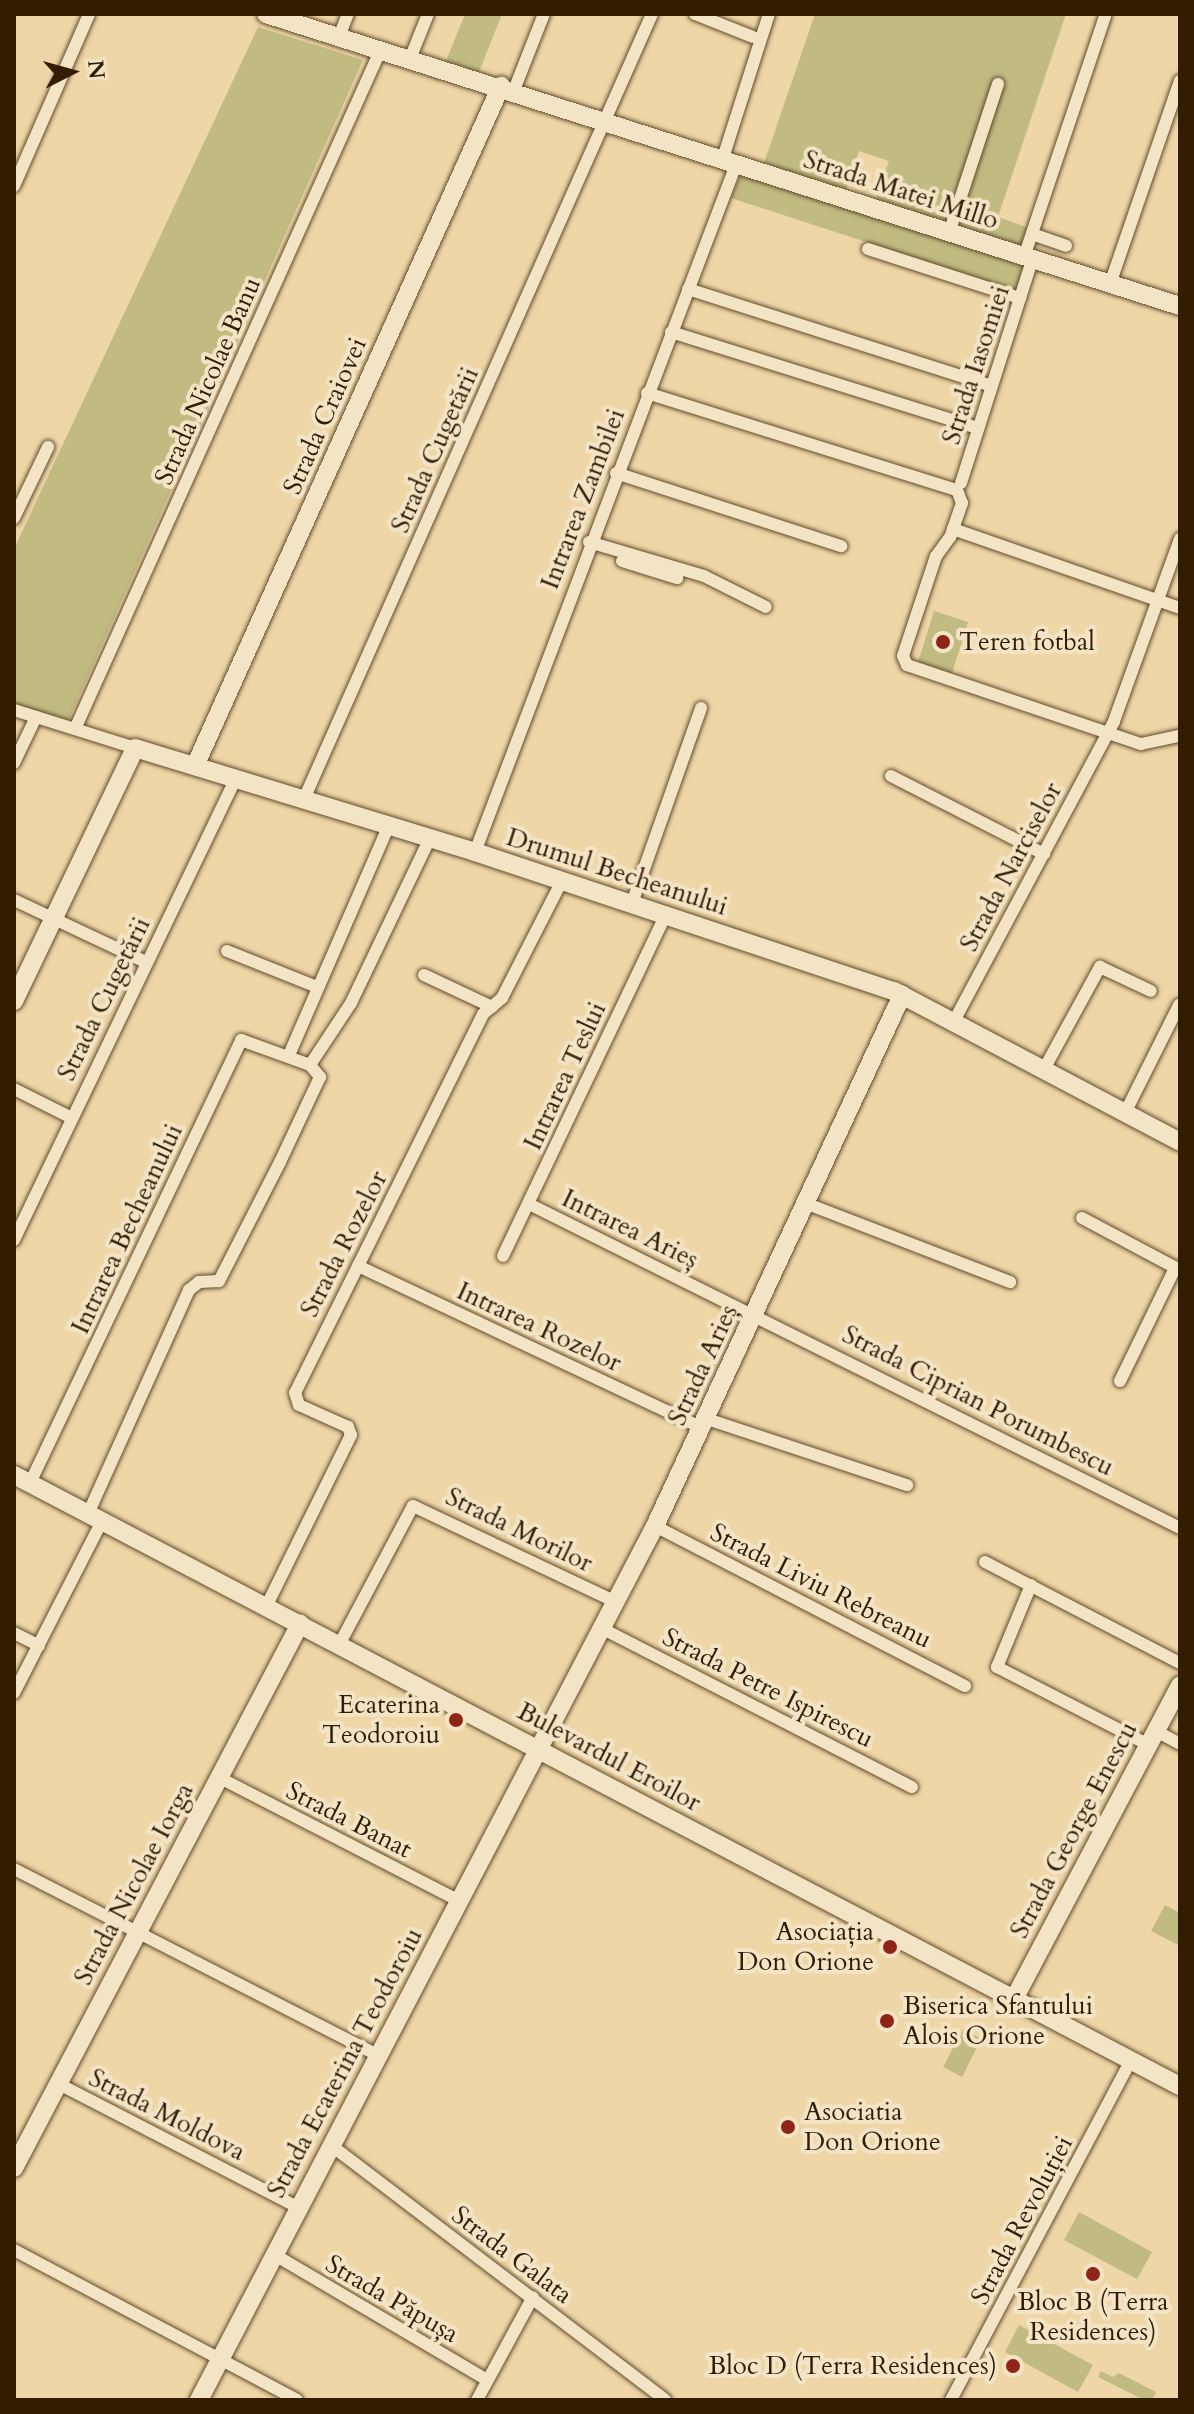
<!DOCTYPE html>
<html>
<head>
<meta charset="utf-8">
<style>
	body { margin:0 }
	#map { position:relative; width:1194px; height:2414px; overflow:hidden; background:#eed6a7; font-family:Cardo,serif }
	div>[style] { position:absolute }
	.green>* { inset:0; background:#c1bb82 }
	.roads { filter:drop-shadow(0 0 2px #614b2b) drop-shadow(0 0 2px #614b2b) }
	.street>* { height:12px; margin:-6px; padding:0 6px; transform-origin:6px; border-radius:6px; background:#f4e4c6 }
	.secondary>* { height:18px; margin:-9px; padding:0 9px; transform-origin:9px; border-radius:9px; background:#f4e4c6 }
	.dots>* { width:22px; height:22px; translate:-50% -50%; box-sizing:border-box; border:4px solid #f4e4c6; border-radius:50% }
	span { translate:-50% -50%; white-space:nowrap; text-align:center; line-height:1.15; -webkit-text-stroke:8px #f4e4c6; paint-order:stroke }
	.street-label { font-size:26px; color:#321d02 }
	.poi-label { font-size:26px; color:#321d02 }
	.left { translate:0 -50%; text-align:left }
	.right { translate:-100% -50%; text-align:right }
	.frame { position:absolute; inset:0; border:16px solid #321d02; pointer-events:none }
	.north { position:absolute; left:32px; top:32px; width:80px; height:80px; -webkit-text-stroke:6px #f4e4c6; paint-order:stroke; rotate:84deg; font-size:22px; font-weight:700; line-height:32px; text-align:center; color:#321d02 }
	.north::after { content:''; display:block; margin:auto; width:28px; height:36px; background:#321d02; clip-path:polygon(50% 0,100% 100%,50% 72%,0 100%) }
</style>
</head>
<body>
<div id="map">
	<div class="green">
		<i style="clip-path:polygon(465px 14px,502px 14px,479px 72px,446px 61px)"></i>
		<i style="clip-path:polygon(815px 14px,1066px 14px,998px 217px,1028px 228px,1021px 248px,876px 199px,889px 161px,859px 151px,846px 190px,764px 163px)"></i>
		<i style="clip-path:polygon(258px 27px,363px 60px,68px 721px,14px 706px,14px 549px)"></i>
		<i style="clip-path:polygon(743px 169px,1024px 263px,1016px 291px,731px 198px)"></i>
		<i style="clip-path:polygon(934px 611px,968px 622px,952px 673px,918px 662px)"></i>
		<i style="clip-path:polygon(1165px 1905px,1180px 1913px,1180px 1946px,1151px 1931px)"></i>
		<i style="clip-path:polygon(963px 2029px,981px 2039px,962px 2077px,943px 2067px)"></i>
		<i style="clip-path:polygon(1079px 2212px,1152px 2252px,1137px 2279px,1064px 2240px)"></i>
		<i style="clip-path:polygon(1019px 2325px,1093px 2365px,1078px 2392px,1005px 2352px)"></i>
		<i style="clip-path:polygon(1101px 2371px,1113px 2377px,1119px 2373px,1156px 2392px,1152px 2400px,1144px 2400px,1098px 2377px)"></i>
	</div>
	<div class="roads">
		<div class="street">
			<i style="left:695px;top:14px;width:62px;rotate:21.6deg"></i>
			<i style="left:339px;top:37px;width:25px;rotate:-69deg"></i>
			<i style="left:410px;top:59px;width:48px;rotate:-68.2deg"></i>
			<i style="left:514px;top:90px;width:82px;rotate:-68.5deg"></i>
			<i style="left:723px;top:158px;width:151px;rotate:-72.3deg"></i>
			<i style="left:14px;top:186px;width:188px;rotate:-66.4deg"></i>
			<i style="left:949px;top:233px;width:157px;rotate:-71.8deg"></i>
			<i style="left:1032px;top:234px;width:36px;rotate:19deg"></i>
			<i style="left:868px;top:249px;width:160px;rotate:17.9deg"></i>
			<i style="left:1024px;top:257px;width:256px;rotate:-71.4deg"></i>
			<i style="left:1110px;top:284px;width:215px;rotate:-71deg"></i>
			<i style="left:688px;top:289px;width:319px;rotate:17.7deg"></i>
			<i style="left:671px;top:332px;width:322px;rotate:17.4deg"></i>
			<i style="left:647px;top:393px;width:325px;rotate:17.4deg"></i>
			<i style="left:957px;top:490px;width:14px;rotate:69deg"></i>
			<i style="left:962px;top:503px;width:36px;rotate:109deg"></i>
			<i style="left:950px;top:537px;width:24px;rotate:126deg"></i>
			<i style="left:936px;top:556px;width:105px;rotate:108.3deg"></i>
			<i style="left:903px;top:656px;width:10px;rotate:66deg"></i>
			<i style="left:907px;top:665px;width:247px;rotate:18.7deg"></i>
			<i style="left:1141px;top:744px;width:40px;rotate:-12deg"></i>
			<i style="left:616px;top:473px;width:237px;rotate:18deg"></i>
			<i style="left:961px;top:483px;width:234px;rotate:-72.3deg"></i>
			<i style="left:14px;top:518px;width:79px;rotate:-64.4deg"></i>
			<i style="left:953px;top:529px;width:240px;rotate:19.2deg"></i>
			<i style="left:589px;top:542px;width:120px;rotate:16.5deg"></i>
			<i style="left:704px;top:576px;width:69px;rotate:26.6deg"></i>
			<i style="left:622px;top:561px;width:58px;rotate:17.2deg"></i>
			<i style="left:14px;top:710px;width:127px;rotate:17.4deg"></i>
			<i style="left:75px;top:729px;width:746px;rotate:-65.77deg"></i>
			<i style="left:14px;top:763px;width:51px;rotate:-64.4deg"></i>
			<i style="left:891px;top:776px;width:172px;rotate:27deg"></i>
			<i style="left:304px;top:799px;width:859px;rotate:-66.09deg"></i>
			<i style="left:475px;top:852px;width:738px;rotate:-69.21deg"></i>
			<i style="left:14px;top:900px;width:146px;rotate:25.2deg"></i>
			<i style="left:632px;top:903px;width:207px;rotate:-70.5deg"></i>
			<i style="left:227px;top:951px;width:97px;rotate:21.8deg"></i>
			<i style="left:424px;top:975px;width:75px;rotate:25.2deg"></i>
			<i style="left:953px;top:1023px;width:342px;rotate:-61.9deg"></i>
			<i style="left:1114px;top:721px;width:194px;rotate:-70.1deg"></i>
			<i style="left:289px;top:1055px;width:251px;rotate:-66.5deg"></i>
			<i style="left:310px;top:1065px;width:74px;rotate:-56.5deg"></i>
			<i style="left:351px;top:1003px;width:183px;rotate:-64.4deg"></i>
			<i style="left:1043px;top:1071px;width:119px;rotate:-61.3deg"></i>
			<i style="left:1100px;top:967px;width:56px;rotate:25.2deg"></i>
			<i style="left:14px;top:1089px;width:65px;rotate:26.6deg"></i>
			<i style="left:1125px;top:1113px;width:121px;rotate:-63.4deg"></i>
			<i style="left:805px;top:1203px;width:220px;rotate:21.1deg"></i>
			<i style="left:529px;top:1204px;width:727px;rotate:26.46deg"></i>
			<i style="left:1082px;top:1218px;width:111px;rotate:28deg"></i>
			<i style="left:14px;top:1240px;width:513px;rotate:-64.33deg"></i>
			<i style="left:503px;top:1256px;width:378px;rotate:-64.5deg"></i>
			<i style="left:358px;top:1266px;width:381px;rotate:25.2deg"></i>
			<i style="left:1120px;top:1381px;width:126px;rotate:-64deg"></i>
			<i style="left:707px;top:1419px;width:211px;rotate:18.3deg"></i>
			<i style="left:30px;top:1483px;width:491px;rotate:-64.5deg"></i>
			<i style="left:241px;top:1040px;width:73px;rotate:19.9deg"></i>
			<i style="left:310px;top:1065px;width:16px;rotate:50deg"></i>
			<i style="left:320px;top:1077px;width:94px;rotate:115.2deg"></i>
			<i style="left:280px;top:1162px;width:134px;rotate:117.1deg"></i>
			<i style="left:219px;top:1281px;width:20px;rotate:177deg"></i>
			<i style="left:199px;top:1282px;width:13px;rotate:141deg"></i>
			<i style="left:189px;top:1290px;width:246px;rotate:114.3deg"></i>
			<i style="left:655px;top:1526px;width:349px;rotate:27.3deg"></i>
			<i style="left:985px;top:1562px;width:220px;rotate:27.4deg"></i>
			<i style="left:1031px;top:1585px;width:89px;rotate:112.5deg"></i>
			<i style="left:997px;top:1667px;width:171px;rotate:27.2deg"></i>
			<i style="left:266px;top:1607px;width:192px;rotate:-63.7deg"></i>
			<i style="left:351px;top:1435px;width:9px;rotate:-111deg"></i>
			<i style="left:348px;top:1427px;width:54px;rotate:-155.8deg"></i>
			<i style="left:299px;top:1405px;width:13px;rotate:-108deg"></i>
			<i style="left:295px;top:1393px;width:423px;rotate:-63.6deg"></i>
			<i style="left:483px;top:1014px;width:25px;rotate:-40deg"></i>
			<i style="left:502px;top:998px;width:131px;rotate:-62.9deg"></i>
			<i style="left:603px;top:1629px;width:347px;rotate:27.1deg"></i>
			<i style="left:14px;top:1633px;width:28px;rotate:27deg"></i>
			<i style="left:339px;top:1645px;width:157px;rotate:-62deg"></i>
			<i style="left:413px;top:1506px;width:225px;rotate:25.3deg"></i>
			<i style="left:14px;top:1693px;width:193px;rotate:-62.9deg"></i>
			<i style="left:1156px;top:1731px;width:27px;rotate:28deg"></i>
			<i style="left:220px;top:1778px;width:269px;rotate:27.2deg"></i>
			<i style="left:14px;top:1869px;width:409px;rotate:27.1deg"></i>
			<i style="left:57px;top:2083px;width:272px;rotate:27.3deg"></i>
			<i style="left:332px;top:2146px;width:419px;rotate:37.3deg"></i>
			<i style="left:14px;top:2250px;width:320px;rotate:27.9deg"></i>
			<i style="left:275px;top:2255px;width:246px;rotate:30.5deg"></i>
			<i style="left:477px;top:2400px;width:117px;rotate:-61.5deg"></i>
			<i style="left:951px;top:2400px;width:385px;rotate:-62.1deg"></i>
		</div>
		<div class="secondary">
			<i style="left:266px;top:14px;width:960px;rotate:17.72deg"></i>
			<i style="left:195px;top:766px;width:746px;rotate:-65.77deg"></i>
			<i style="left:14px;top:1001px;width:280px;rotate:-64.4deg"></i>
			<i style="left:135px;top:748px;width:356px;rotate:17deg"></i>
			<i style="left:475px;top:852px;width:441px;rotate:18.4deg"></i>
			<i style="left:894px;top:991px;width:323px;rotate:27.8deg"></i>
			<i style="left:14px;top:1475px;width:1316px;rotate:27.66deg"></i>
			<i style="left:1014px;top:1999px;width:355px;rotate:-62.1deg"></i>
			<i style="left:14px;top:2168px;width:615px;rotate:-62.27deg"></i>
			<i style="left:199px;top:2400px;width:986px;rotate:-62.45deg"></i>
			<i style="left:655px;top:1526px;width:586px;rotate:-65.05deg"></i>
		</div>
	</div>
	<div class="dots">
		<i style="left:943px;top:642px;background:#8f2418"></i>
		<i style="left:456px;top:1720px;background:#8f2418"></i>
		<i style="left:890px;top:1947px;background:#8f2418"></i>
		<i style="left:887px;top:2021px;background:#8f2418"></i>
		<i style="left:788px;top:2127px;background:#8f2418"></i>
		<i style="left:1093px;top:2274px;background:#8f2418"></i>
		<i style="left:1013px;top:2366px;background:#8f2418"></i>
	</div>
	<div class="street-label">
		<span style="left:901px;top:190px;rotate:18deg">Strada Matei Millo</span>
		<span style="left:976px;top:365px;rotate:-72deg">Strada Iasomiei</span>
		<span style="left:208px;top:381px;rotate:-66deg">Strada Nicolae Banu</span>
		<span style="left:325px;top:416px;rotate:-66deg">Strada Craiovei</span>
		<span style="left:435px;top:450px;rotate:-66deg">Strada Cugetării</span>
		<span style="left:583px;top:499px;rotate:-69deg">Intrarea Zambilei</span>
		<span style="left:1011px;top:867px;rotate:-62deg">Strada Narciselor</span>
		<span style="left:617px;top:872px;rotate:18deg">Drumul Becheanului</span>
		<span style="left:104px;top:999px;rotate:-64deg">Strada Cugetării</span>
		<span style="left:565px;top:1076px;rotate:-65deg">Intrarea Teslui</span>
		<span style="left:127px;top:1229px;rotate:-65deg">Intrarea Becheanului</span>
		<span style="left:630px;top:1229px;rotate:26deg">Intrarea Arieș</span>
		<span style="left:344px;top:1244px;rotate:-63deg">Strada Rozelor</span>
		<span style="left:539px;top:1327px;rotate:25deg">Intrarea Rozelor</span>
		<span style="left:703px;top:1365px;rotate:-65deg">Strada Arieș</span>
		<span style="left:978px;top:1401px;rotate:27deg">Strada Ciprian Porumbescu</span>
		<span style="left:519px;top:1530px;rotate:26deg">Strada Morilor</span>
		<span style="left:821px;top:1586px;rotate:27deg">Strada Liviu Rebreanu</span>
		<span style="left:768px;top:1688px;rotate:27deg">Strada Petre Ispirescu</span>
		<span style="left:609px;top:1757px;rotate:28deg">Bulevardul Eroilor</span>
		<span style="left:349px;top:1820px;rotate:27deg">Strada Banat</span>
		<span style="left:1074px;top:1830px;rotate:-62deg">Strada George Enescu</span>
		<span style="left:134px;top:1884px;rotate:-62deg">Strada Nicolae Iorga</span>
		<span style="left:345px;top:2063px;rotate:-62deg">Strada Ecaterina Teodoroiu</span>
		<span style="left:167px;top:2115px;rotate:27deg">Strada Moldova</span>
		<span style="left:1022px;top:2220px;rotate:-62deg">Strada Revoluției</span>
		<span style="left:512px;top:2255px;rotate:37deg">Strada Galata</span>
		<span style="left:392px;top:2299px;rotate:30deg">Strada Păpușa</span>
	</div>
	<div class="poi-label">
		<span class="left" style="left:959px;top:642px">Teren fotbal</span>
		<span class="right" style="left:440px;top:1720px">Ecaterina<br>Teodoroiu</span>
		<span class="right" style="left:874px;top:1947px">Asociația<br>Don Orione</span>
		<span class="left" style="left:903px;top:2021px">Biserica Sfantului<br>Alois Orione</span>
		<span class="left" style="left:804px;top:2127px">Asociatia<br>Don Orione</span>
		<span style="left:1093px;top:2317px">Bloc B (Terra<br>Residences)</span>
		<span class="right" style="left:997px;top:2366px">Bloc D (Terra Residences)</span>
	</div>
	<div class="frame"></div>
	<div class="north">N</div>
</div>
</body>
</html>
